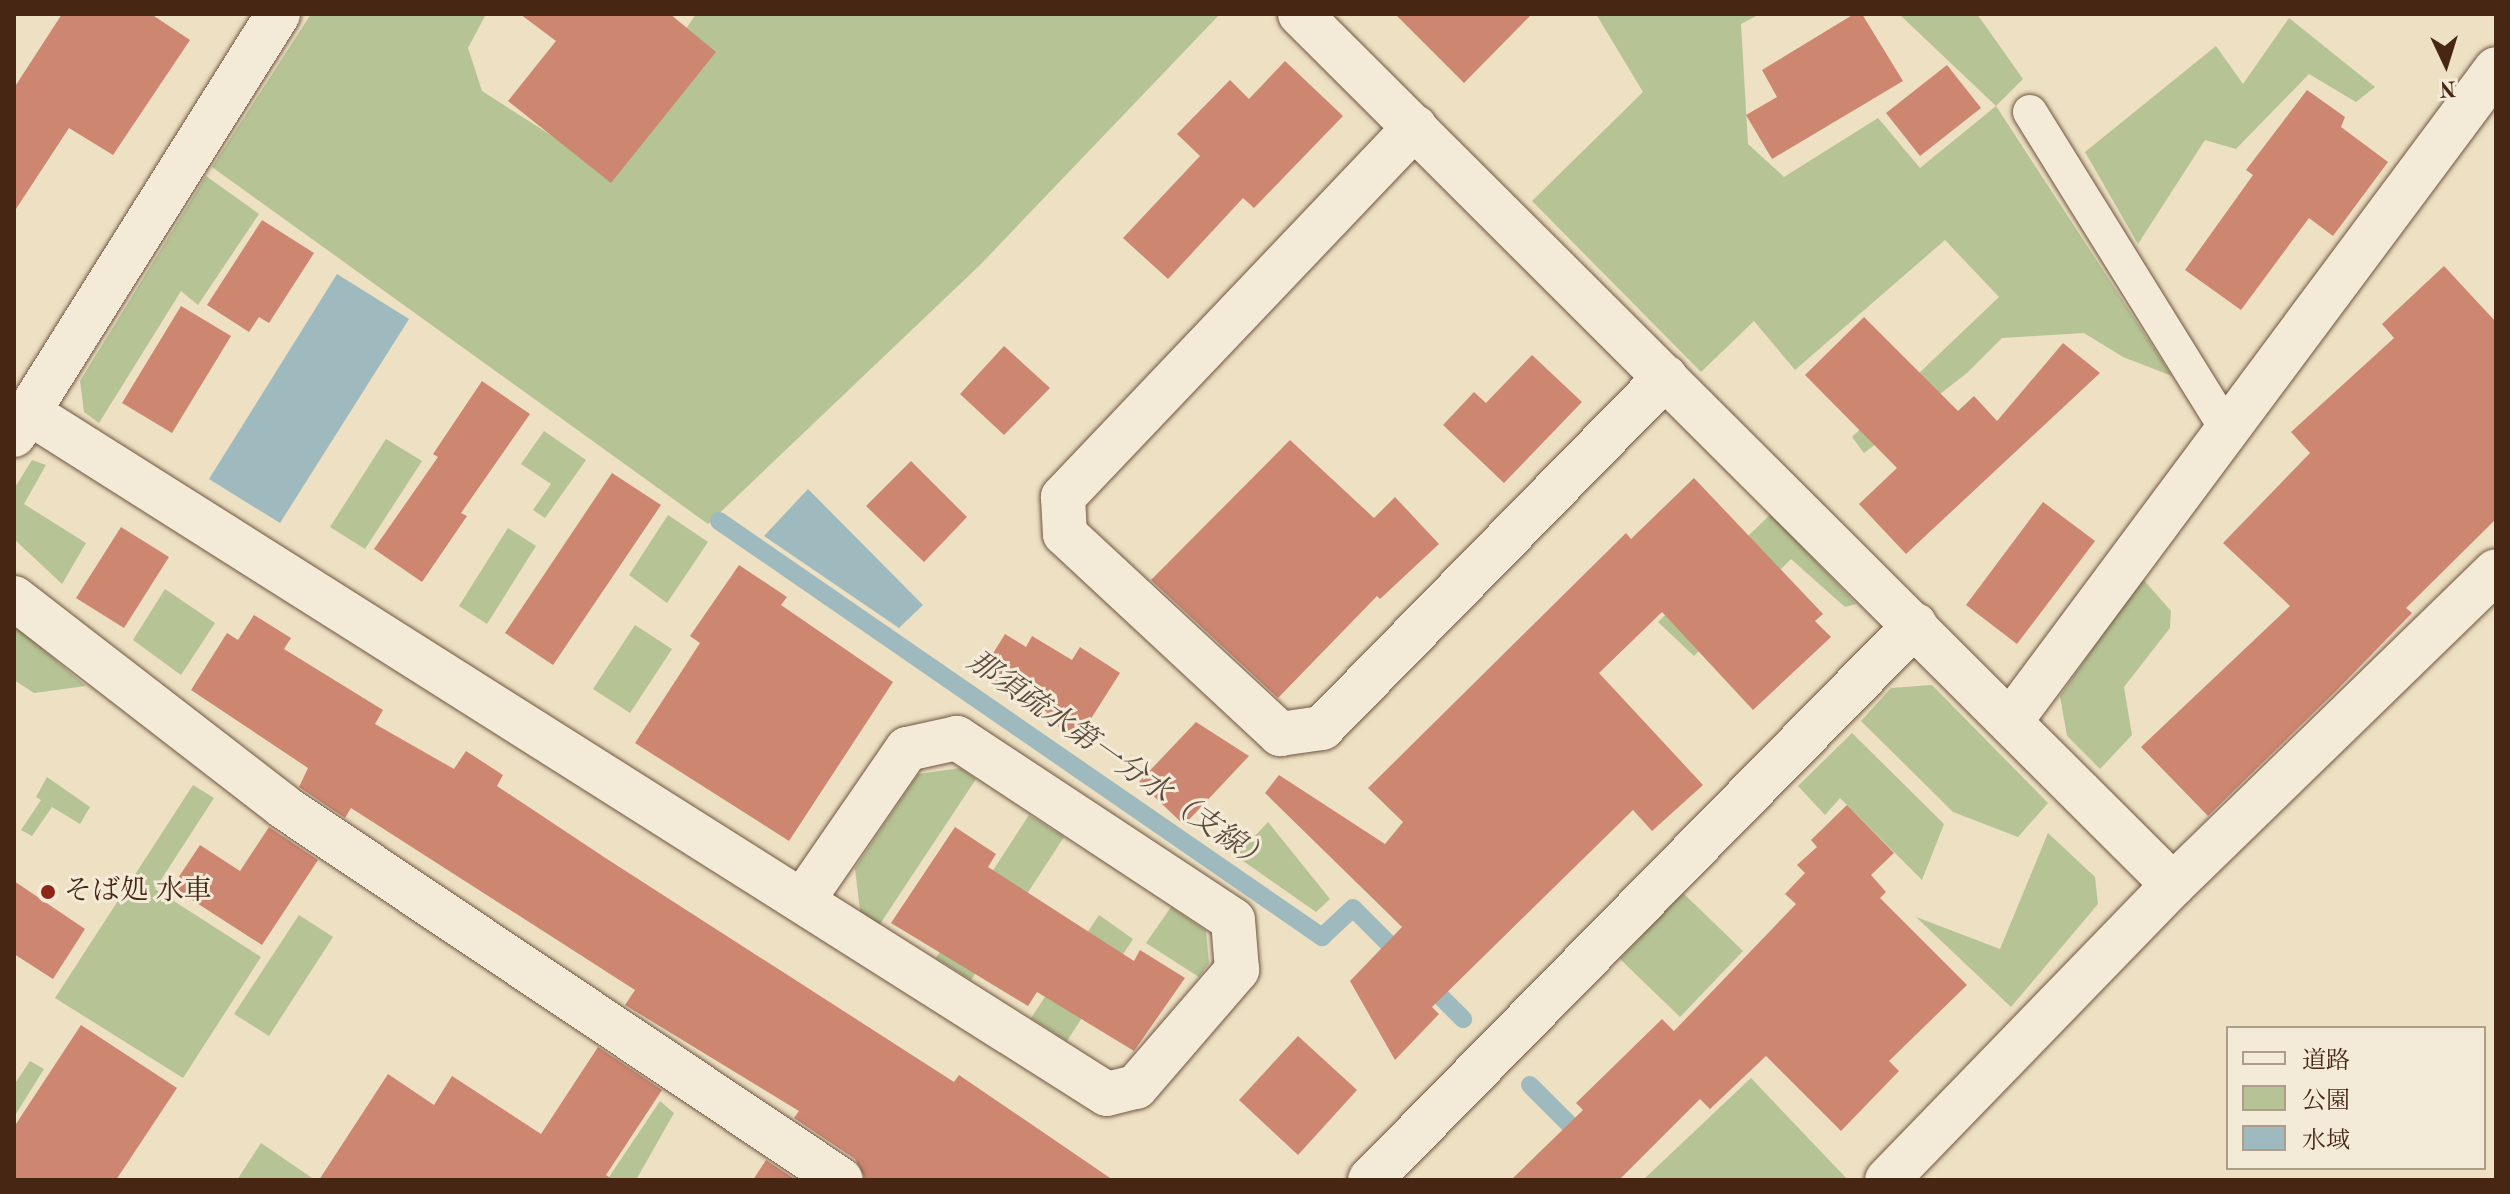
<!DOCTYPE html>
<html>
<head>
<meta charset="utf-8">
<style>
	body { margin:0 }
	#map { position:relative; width:2510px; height:1194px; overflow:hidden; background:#ede0c3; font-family:"Old Standard TT","Noto Serif JP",serif }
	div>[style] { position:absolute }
	.green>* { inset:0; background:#b6c395 }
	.water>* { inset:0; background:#9ebabe }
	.stream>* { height:18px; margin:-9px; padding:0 9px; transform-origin:9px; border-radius:9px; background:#9ebabe }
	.building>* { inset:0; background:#cd8771 }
	.roads { filter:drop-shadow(0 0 2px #70553f) drop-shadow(0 0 2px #70553f) }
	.service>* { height:34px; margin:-17px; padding:0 17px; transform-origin:17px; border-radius:17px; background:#f3ebd8 }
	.minor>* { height:44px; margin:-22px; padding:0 22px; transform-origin:22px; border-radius:22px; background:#f3ebd8 }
	.tertiary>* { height:44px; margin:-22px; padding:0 22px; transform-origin:22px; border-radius:22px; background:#f3ebd8 }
	.dots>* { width:22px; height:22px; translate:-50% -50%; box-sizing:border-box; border:4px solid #f3ebd8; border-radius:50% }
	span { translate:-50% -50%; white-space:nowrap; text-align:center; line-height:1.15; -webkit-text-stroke:6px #f3ebd8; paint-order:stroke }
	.poi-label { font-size:28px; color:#472713 }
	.left { translate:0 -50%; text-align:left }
	.water-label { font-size:30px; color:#5d4c3e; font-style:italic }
	.frame { position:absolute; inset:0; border:16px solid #472713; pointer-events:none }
	.legend { position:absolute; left:2226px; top:1026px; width:260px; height:144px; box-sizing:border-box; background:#f3ebd8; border:2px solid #ae9d89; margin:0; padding:10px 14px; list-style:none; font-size:24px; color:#472713 }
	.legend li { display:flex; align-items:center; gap:16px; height:40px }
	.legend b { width:40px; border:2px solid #ae9d89 }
	.north { position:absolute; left:2406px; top:24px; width:80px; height:80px; -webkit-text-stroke:6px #f3ebd8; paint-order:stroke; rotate:176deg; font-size:22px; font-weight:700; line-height:32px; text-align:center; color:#472713 }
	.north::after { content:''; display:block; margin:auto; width:28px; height:36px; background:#472713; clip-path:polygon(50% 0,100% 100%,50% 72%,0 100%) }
</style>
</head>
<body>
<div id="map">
	<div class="green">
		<i style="clip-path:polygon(311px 14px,486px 14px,468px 48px,482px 91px,557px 139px,603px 151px,696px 14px,1220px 14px,980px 265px,708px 524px,212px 167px)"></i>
		<i style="clip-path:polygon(1596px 14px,1760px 14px,1741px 24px,1748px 144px,1784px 177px,1878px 118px,1920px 168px,1996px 106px,1899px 14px,1977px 14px,2023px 79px,1996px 106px,2172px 376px,2123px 357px,2084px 333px,2002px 338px,1967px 373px,1864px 453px,1852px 437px,1999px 297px,1945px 240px,1795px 370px,1754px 321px,1701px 372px,1532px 201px,1643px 92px)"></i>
		<i style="clip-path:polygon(2289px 18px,2375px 87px,2356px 102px,2309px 74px,2236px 149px,2205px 140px,2138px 244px,2085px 152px,2216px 46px,2243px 84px)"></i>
		<i style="clip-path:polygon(206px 176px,259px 214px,198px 305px,181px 291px,99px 423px,84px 412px,80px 381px)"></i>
		<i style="clip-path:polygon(544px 431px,586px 460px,545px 518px,533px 510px,551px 484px,521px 464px)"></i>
		<i style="clip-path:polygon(386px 439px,422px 461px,365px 549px,330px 527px)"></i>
		<i style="clip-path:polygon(32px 460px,46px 465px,24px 504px,86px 543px,62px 584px,14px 539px,14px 489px)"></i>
		<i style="clip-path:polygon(1771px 514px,1856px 604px,1845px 607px,1791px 559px,1694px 656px,1658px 622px)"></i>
		<i style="clip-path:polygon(668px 515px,708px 542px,667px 603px,629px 575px)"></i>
		<i style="clip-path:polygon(508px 528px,536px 546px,487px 624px,459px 606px)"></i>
		<i style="clip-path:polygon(2142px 578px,2171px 611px,2170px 628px,2124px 687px,2132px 735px,2100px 769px,2067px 736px,2060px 696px)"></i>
		<i style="clip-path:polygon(165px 589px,215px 623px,181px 675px,133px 640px)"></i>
		<i style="clip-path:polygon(14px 625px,86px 686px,34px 693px,14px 680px)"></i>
		<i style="clip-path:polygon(635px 625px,672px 649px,630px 713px,593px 689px)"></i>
		<i style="clip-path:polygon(1932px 685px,2048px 803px,2018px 837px,1953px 812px,1861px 721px,1891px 688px)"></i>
		<i style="clip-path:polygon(1852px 733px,1944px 824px,1922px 880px,1840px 798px,1825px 815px,1798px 786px)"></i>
		<i style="clip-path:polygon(960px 768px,976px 779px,878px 927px,860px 911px,855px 868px,918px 774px)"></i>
		<i style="clip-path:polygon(47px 777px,90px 807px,80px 824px,52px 807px,32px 836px,21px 830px,41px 800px,36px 797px)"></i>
		<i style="clip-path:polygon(193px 785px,214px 798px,155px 889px,261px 957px,183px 1078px,55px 998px)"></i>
		<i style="clip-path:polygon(1029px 815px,1064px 837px,971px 980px,936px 958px)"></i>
		<i style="clip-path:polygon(1268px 822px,1330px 899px,1316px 912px,1236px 856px)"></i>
		<i style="clip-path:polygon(2048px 833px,2095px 877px,2098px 904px,2011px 1007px,1916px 917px,2000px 949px)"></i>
		<i style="clip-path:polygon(1683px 893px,1743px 951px,1680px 1017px,1620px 959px)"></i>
		<i style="clip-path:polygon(1171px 907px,1206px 931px,1209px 963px,1199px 977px,1146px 943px)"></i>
		<i style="clip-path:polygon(299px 915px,333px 937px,269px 1036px,234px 1014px)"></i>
		<i style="clip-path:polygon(1099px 915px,1133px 939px,1067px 1041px,1031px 1018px)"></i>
		<i style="clip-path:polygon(30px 1061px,44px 1069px,14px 1117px,14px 1085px)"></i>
		<i style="clip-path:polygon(1751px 1078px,1848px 1180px,1645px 1180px,1644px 1179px)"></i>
		<i style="clip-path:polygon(660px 1101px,674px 1113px,636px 1180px,607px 1180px)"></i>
		<i style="clip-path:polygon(261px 1143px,315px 1180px,237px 1180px)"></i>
	</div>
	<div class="water">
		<i style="clip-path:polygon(337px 274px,409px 319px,280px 523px,209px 479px)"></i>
		<i style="clip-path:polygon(808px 489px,923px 605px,899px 628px,764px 536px)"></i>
	</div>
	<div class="stream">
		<i style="left:719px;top:521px;width:733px;rotate:34.6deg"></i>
		<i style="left:1322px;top:937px;width:42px;rotate:-43.1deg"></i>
		<i style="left:1353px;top:908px;width:74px;rotate:45deg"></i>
		<i style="left:1425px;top:981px;width:54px;rotate:45deg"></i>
		<i style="left:1530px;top:1085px;width:79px;rotate:45deg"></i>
	</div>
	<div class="building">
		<i style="clip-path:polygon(62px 14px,151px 14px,190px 40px,113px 155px,69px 128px,14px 212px,14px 88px)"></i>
		<i style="clip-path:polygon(520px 14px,670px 14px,716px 52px,611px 183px,508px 101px,556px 41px)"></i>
		<i style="clip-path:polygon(1395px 14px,1532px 14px,1464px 83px)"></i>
		<i style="clip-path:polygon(1854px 14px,1862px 14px,1903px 81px,1772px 159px,1746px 115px,1777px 97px,1762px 70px)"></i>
		<i style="clip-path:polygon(1285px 61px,1343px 116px,1254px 208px,1243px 198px,1168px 279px,1123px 238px,1200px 156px,1177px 134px,1230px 80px,1249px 99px)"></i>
		<i style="clip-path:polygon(1947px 65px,1981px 108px,1920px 156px,1886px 113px)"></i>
		<i style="clip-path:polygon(2307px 90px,2345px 117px,2341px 127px,2388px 162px,2333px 236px,2309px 218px,2241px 310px,2185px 270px,2253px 175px,2246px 170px)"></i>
		<i style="clip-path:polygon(262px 220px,314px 253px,269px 323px,259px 317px,249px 332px,207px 305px)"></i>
		<i style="clip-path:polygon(2444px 266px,2496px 322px,2496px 519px,2406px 608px,2412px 613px,2335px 692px,2208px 816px,2141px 747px,2290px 606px,2223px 543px,2310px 453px,2291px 432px,2394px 338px,2382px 324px)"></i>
		<i style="clip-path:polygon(181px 306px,231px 336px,172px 433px,122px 403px)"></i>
		<i style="clip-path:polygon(1864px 317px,1958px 411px,1974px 396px,1997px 421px,2063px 343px,2100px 373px,1906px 554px,1859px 504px,1897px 468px,1805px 375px)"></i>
		<i style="clip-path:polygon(1004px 346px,1050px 388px,1004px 435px,960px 394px)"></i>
		<i style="clip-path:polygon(1532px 355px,1582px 402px,1504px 483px,1443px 425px,1474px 392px,1486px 403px)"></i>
		<i style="clip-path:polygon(482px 381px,530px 414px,461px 513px,467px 516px,422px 582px,374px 549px,438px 457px,433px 454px)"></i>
		<i style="clip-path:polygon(1290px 440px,1374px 518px,1395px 497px,1439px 544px,1380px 599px,1377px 596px,1278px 698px,1151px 580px)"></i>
		<i style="clip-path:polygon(911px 461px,967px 517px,924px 562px,866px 506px)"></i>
		<i style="clip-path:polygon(612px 473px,661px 505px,553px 665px,505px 633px)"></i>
		<i style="clip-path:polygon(1694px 478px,1823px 614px,1815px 621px,1831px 637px,1753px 710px,1662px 612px,1599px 673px,1703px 785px,1652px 831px,1633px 810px,1432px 1007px,1439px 1014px,1395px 1060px,1350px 981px,1402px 927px,1265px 793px,1279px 775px,1385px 844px,1403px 822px,1368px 788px,1626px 533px,1631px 539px)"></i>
		<i style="clip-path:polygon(2043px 502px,2095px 541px,2017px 644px,1966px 605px)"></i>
		<i style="clip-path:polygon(121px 527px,169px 557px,124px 628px,76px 598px)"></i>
		<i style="clip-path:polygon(739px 565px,787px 597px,781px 605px,893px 682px,789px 841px,635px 743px,700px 643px,690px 636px)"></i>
		<i style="clip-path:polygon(254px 615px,291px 638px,284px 649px,383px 710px,375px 724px,454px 769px,466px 751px,503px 775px,497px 786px,607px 859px,954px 1082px,959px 1075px,1113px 1180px,866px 1180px,855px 1159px,794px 1118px,799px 1111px,625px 1005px,635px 990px,351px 808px,345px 818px,299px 787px,308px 768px,191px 690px,227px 633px,238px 640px)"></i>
		<i style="clip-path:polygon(1005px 634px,1026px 647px,1032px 636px,1072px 660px,1080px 647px,1120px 673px,1078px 739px,979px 676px)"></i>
		<i style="clip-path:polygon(1196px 722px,1249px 756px,1184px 825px,1139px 782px)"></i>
		<i style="clip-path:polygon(1847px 805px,1894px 853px,1871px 875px,1886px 892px,1880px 898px,1967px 985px,1889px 1061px,1899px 1071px,1841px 1131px,1766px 1056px,1710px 1109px,1700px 1099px,1619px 1180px,1511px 1180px,1583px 1110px,1576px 1103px,1662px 1019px,1674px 1031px,1796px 904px,1785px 894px,1805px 873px,1797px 865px,1817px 847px,1811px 840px)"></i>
		<i style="clip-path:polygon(269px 827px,318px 860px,262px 945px,172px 887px,200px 845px,240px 871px)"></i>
		<i style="clip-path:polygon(955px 827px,996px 854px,988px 867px,1134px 961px,1140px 950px,1185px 978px,1134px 1051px,1037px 992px,1028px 1006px,891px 923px)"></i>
		<i style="clip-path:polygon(14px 881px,85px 929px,53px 979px,14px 954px)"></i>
		<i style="clip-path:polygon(81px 1025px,177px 1088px,116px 1180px,14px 1180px,14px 1127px)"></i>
		<i style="clip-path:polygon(1298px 1036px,1357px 1090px,1298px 1155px,1239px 1100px)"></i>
		<i style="clip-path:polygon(598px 1047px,662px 1090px,606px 1175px,613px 1180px,319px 1180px,388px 1074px,434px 1105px,452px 1076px,541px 1134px)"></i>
		<i style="clip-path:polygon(766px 1160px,796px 1180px,753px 1180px)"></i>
	</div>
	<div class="roads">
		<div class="service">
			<i style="left:2030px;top:112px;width:374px;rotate:58.2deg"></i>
		</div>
		<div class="minor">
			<i style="left:1300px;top:14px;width:1233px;rotate:44.93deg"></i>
			<i style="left:1415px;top:127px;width:511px;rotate:133.57deg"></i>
			<i style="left:1063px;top:497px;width:37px;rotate:87deg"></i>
			<i style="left:1065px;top:534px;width:294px;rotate:42.9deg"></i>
			<i style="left:1280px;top:734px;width:42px;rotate:-8.1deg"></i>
			<i style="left:1322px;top:728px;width:491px;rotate:-45.6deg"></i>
			<i style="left:28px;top:412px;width:1276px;rotate:32.3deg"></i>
			<i style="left:1107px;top:1094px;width:30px;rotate:-14deg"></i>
			<i style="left:1136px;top:1087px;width:155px;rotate:-49.2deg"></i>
			<i style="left:1237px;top:970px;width:50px;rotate:-94.6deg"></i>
			<i style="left:1233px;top:920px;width:331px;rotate:-146.6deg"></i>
			<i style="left:957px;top:738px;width:51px;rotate:167.6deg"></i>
			<i style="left:907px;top:749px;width:183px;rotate:124.6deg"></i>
			<i style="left:14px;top:598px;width:341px;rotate:37.7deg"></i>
			<i style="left:284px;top:807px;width:670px;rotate:33.81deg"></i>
			<i style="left:2012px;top:719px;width:810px;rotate:-53.33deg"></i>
			<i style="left:1370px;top:1180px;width:778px;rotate:-45.52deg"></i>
			<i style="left:1887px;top:1180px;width:411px;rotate:-45.9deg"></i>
			<i style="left:2173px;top:885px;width:450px;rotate:-44.2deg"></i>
		</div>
		<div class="tertiary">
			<i style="left:14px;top:435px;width:497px;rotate:-57.9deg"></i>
		</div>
	</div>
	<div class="dots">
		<i style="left:48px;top:892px;background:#8f2418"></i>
	</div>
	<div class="poi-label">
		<span class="left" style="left:64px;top:892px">そば処 水車</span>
	</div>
	<div class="water-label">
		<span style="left:1118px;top:762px;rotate:35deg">那須疏水第一分水（支線）</span>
	</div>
	<div class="frame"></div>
	<ul class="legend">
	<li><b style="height:10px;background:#f3ebd8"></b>道路</li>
	<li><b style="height:22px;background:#b6c395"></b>公園</li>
	<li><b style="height:22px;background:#9ebabe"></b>水域</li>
	</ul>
	<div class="north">N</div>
</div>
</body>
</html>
